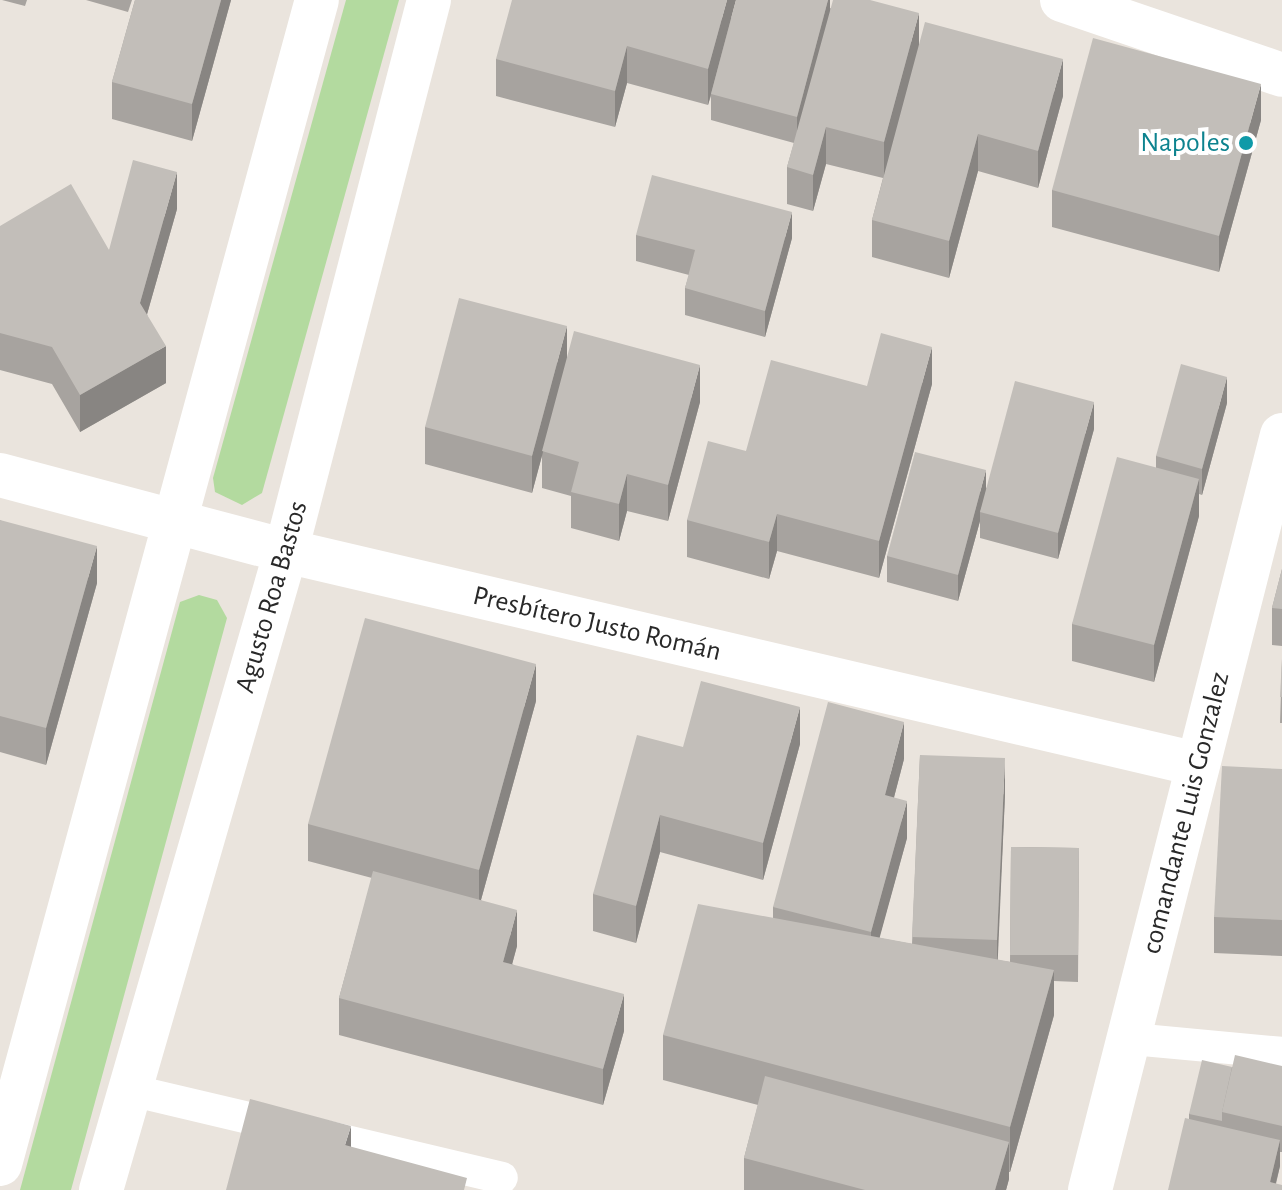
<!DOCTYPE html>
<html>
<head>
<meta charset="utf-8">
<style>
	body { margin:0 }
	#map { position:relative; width:1282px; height:1190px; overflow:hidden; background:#eae4dd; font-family:"Alegreya Sans",sans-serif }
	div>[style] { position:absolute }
	.green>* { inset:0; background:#b3da9f }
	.service>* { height:32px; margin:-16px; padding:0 16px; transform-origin:16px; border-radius:16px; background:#fff }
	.minor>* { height:44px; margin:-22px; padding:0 22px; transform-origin:22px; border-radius:22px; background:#fff }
	.tertiary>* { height:44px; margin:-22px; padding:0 22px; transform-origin:22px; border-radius:22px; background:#fff }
	.wall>* { inset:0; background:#a7a39f }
	.shaded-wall>* { inset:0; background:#888582 }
	.building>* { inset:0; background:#c2beb9 }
	.dots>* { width:22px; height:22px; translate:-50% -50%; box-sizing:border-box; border:4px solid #fff; border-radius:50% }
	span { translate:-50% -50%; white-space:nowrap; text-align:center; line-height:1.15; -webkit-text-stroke:8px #fff; paint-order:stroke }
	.culture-label { font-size:28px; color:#0d838f }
	.right { translate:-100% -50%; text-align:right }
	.street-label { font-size:28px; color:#292929 }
</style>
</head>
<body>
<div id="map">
	<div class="green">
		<i style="clip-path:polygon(346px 0,399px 0,262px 493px,242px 505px,215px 492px,213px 478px)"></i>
		<i style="clip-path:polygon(199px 595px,217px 600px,227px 618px,71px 1190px,20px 1190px,180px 602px)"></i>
	</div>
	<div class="service">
		<i style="left:1132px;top:1039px;width:151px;rotate:5.3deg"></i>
		<i style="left:130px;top:1090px;width:382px;rotate:13.3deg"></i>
	</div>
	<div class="minor">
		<i style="left:0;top:475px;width:296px;rotate:14.9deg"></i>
		<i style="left:286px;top:551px;width:935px;rotate:13.17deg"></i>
		<i style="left:1090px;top:1190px;width:779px;rotate:-75.73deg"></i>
	</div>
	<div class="tertiary">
		<i style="left:1062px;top:0;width:232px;rotate:18.8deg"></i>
		<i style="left:0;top:1164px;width:1206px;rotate:-74.77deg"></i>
		<i style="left:101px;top:1190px;width:665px;rotate:-73.85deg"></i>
		<i style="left:286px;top:551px;width:569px;rotate:-75.45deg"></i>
	</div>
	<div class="wall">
		<i style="clip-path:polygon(2px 0,27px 0,25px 6px)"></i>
		<i style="clip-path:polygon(86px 0,132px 0,128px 12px)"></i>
		<i style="clip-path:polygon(135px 0,231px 0,192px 141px,112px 119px,112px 82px)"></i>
		<i style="clip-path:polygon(830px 0,830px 8px,919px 46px,1063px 96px,1038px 188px,978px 171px,949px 278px,872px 257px,872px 220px,883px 178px,826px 164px,813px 211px,787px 204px,787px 167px,794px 143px,711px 120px,711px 96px,708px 105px,627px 83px,615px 127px,496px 96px,496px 59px)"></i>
		<i style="clip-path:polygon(1261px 120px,1219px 272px,1052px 227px,1052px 190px)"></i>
		<i style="clip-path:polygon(177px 209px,147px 314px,166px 383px,80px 432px,52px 384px,0 370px,0 226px,109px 250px)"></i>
		<i style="clip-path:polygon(636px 235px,792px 238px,765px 337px,685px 315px,685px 288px,689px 275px,636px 261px)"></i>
		<i style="clip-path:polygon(567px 358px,700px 402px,668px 521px,627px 511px,619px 541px,571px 528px,571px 496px,542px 488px,542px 455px,532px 493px,425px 464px,425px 427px)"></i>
		<i style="clip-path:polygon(932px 384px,879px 578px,777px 551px,769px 579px,687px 557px,687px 520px,746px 451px,867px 386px)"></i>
		<i style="clip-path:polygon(1227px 403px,1202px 495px,1199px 494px,1199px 516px,1154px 682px,1072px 661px,1072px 624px,1156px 468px,1156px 456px)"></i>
		<i style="clip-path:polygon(1094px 429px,1058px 559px,980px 538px,980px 521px,958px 601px,887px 582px,887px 556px,986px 488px)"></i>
		<i style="clip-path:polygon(0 520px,97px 583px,46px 765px,0 752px)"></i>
		<i style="clip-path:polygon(1282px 569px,1282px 646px,1272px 645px,1272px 608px)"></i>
		<i style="clip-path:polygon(1282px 659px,1282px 723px,1280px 723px)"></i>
		<i style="clip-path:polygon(536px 701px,481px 900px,517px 946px,512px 964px,624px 1031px,603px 1105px,339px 1035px,339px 998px,372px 878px,308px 861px,308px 824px)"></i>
		<i style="clip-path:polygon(800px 744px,763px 880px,660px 852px,636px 943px,593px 931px,593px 894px,683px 747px)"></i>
		<i style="clip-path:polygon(920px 755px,1005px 795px,997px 960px,1010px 962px,1011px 847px,1079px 848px,1078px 982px,1054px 981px,1054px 1015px,1010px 1172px,1009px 1172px,1009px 1179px,1006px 1190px,744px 1190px,744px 1158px,758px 1105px,663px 1080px,663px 1035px,773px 918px,773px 907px,904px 759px,894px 797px,907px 838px,879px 938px,912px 944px)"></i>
		<i style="clip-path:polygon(1282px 769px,1282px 956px,1214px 953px,1214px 917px)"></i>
		<i style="clip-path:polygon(1282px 1066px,1282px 1152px,1280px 1152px,1280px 1166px,1276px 1184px,1282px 1190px,1189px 1119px,1189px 1114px,1232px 1067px)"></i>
	</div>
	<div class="shaded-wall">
		<i style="clip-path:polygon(221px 0,231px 0,192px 141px,192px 104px)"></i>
		<i style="clip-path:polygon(727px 0,736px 0,708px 105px,708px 69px)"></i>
		<i style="clip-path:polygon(828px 0,830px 0,830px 19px,797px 143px,797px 117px)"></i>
		<i style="clip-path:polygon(919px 13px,919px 50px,884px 179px,884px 142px)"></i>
		<i style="clip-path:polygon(627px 46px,627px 83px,615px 127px,615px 91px)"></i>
		<i style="clip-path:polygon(1063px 59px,1063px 96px,1038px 188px,1038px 151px)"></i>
		<i style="clip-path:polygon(1261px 84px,1261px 120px,1219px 272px,1219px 236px)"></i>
		<i style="clip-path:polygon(826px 127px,826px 164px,813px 211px,813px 175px)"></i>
		<i style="clip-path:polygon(978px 134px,978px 171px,949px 278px,949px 241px)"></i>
		<i style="clip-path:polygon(177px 172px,177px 209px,140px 339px,140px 303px)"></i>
		<i style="clip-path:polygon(792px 212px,792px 238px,765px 337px,765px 311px)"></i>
		<i style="clip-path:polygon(567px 326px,567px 363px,532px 493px,532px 456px)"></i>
		<i style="clip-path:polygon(166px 346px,166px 383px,80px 432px,80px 395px)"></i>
		<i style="clip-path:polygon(932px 347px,932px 384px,879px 578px,879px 541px)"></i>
		<i style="clip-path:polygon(700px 365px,700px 402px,668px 521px,668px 485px)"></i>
		<i style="clip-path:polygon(1227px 377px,1227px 403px,1202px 495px,1202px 469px)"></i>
		<i style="clip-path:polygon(1094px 402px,1094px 429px,1058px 559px,1058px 533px)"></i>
		<i style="clip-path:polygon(986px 470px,986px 497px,980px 512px,980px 521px,958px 601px,958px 575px)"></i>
		<i style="clip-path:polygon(627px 474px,627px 511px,619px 541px,619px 504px)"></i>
		<i style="clip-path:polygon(1199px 479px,1199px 516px,1154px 682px,1154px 645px)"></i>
		<i style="clip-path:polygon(777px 514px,777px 551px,769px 579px,769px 542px)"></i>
		<i style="clip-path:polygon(97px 546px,97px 583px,46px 765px,46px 728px)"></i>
		<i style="clip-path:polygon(536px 664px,536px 701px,479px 907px,479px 870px)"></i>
		<i style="clip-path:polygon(800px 707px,800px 744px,763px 880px,763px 843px)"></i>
		<i style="clip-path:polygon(904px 722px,904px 759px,885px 832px,885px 795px)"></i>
		<i style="clip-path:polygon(1005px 758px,1005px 795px,997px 977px,997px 940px)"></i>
		<i style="clip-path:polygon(907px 801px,907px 838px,871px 969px,871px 932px)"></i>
		<i style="clip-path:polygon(660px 815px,660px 852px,636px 943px,636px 906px)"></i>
		<i style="clip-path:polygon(517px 910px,517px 946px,503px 998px,503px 962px)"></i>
		<i style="clip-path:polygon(1054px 970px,1054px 1015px,1010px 1172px,1010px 1127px)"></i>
		<i style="clip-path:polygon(624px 994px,624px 1031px,603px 1105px,603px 1069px)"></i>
		<i style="clip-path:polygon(351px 1126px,351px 1163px,345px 1145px)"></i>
		<i style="clip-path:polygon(1280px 1140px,1280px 1166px,1274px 1190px,1270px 1182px)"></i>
		<i style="clip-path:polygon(1009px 1142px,1009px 1179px,1006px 1190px,995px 1190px)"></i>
	</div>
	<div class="building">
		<i style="clip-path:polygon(135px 0,221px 0,192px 104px,112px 82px)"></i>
		<i style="clip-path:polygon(512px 0,727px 0,708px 69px,627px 46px,615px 91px,496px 59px)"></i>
		<i style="clip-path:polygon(736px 0,828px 0,797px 117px,711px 94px)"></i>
		<i style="clip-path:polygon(833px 0,870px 0,919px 13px,884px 142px,826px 127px,813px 175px,787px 167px)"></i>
		<i style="clip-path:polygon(925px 22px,1063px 59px,1038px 151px,978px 134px,949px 241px,872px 220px)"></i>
		<i style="clip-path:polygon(1093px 38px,1261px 84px,1219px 236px,1052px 190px)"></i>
		<i style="clip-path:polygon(133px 160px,177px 172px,140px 303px,166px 346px,80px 395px,52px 347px,0 333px,0 226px,71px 184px,109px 250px)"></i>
		<i style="clip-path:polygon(652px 175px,792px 212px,765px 311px,685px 288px,695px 250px,636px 235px)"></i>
		<i style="clip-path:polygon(459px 298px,567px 326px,532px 456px,425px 427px)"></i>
		<i style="clip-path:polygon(574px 331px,700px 365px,668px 485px,627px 474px,619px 504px,571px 492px,579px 462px,542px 451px)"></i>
		<i style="clip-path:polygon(881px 333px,932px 347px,879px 541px,777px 514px,769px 542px,687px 520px,708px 441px,746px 451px,771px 360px,867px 386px)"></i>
		<i style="clip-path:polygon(1181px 364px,1227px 377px,1202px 469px,1156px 456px)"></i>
		<i style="clip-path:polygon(1015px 381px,1094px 402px,1058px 533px,980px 512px)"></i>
		<i style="clip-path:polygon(915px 452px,986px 470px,958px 575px,887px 556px)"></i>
		<i style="clip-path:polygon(1117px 457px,1199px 479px,1154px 645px,1072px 624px)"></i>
		<i style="clip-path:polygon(0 520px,97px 546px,46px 728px,0 716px)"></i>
		<i style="clip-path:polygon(1282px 569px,1282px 609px,1272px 608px)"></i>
		<i style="clip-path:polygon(365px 618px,536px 664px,479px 870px,308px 824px)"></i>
		<i style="clip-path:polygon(1282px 659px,1282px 697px,1280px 697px)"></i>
		<i style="clip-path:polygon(701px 681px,800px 707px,763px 843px,660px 815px,636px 906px,593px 894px,637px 735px,683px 747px)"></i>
		<i style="clip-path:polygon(828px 702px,904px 722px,885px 795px,907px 801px,871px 932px,773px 907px)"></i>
		<i style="clip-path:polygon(920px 755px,1005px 758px,997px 940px,912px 937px)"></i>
		<i style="clip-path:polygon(1222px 766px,1282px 769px,1282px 920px,1214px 917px)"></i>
		<i style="clip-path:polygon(1011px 847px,1079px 848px,1078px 955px,1010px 955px)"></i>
		<i style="clip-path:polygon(373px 871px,517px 910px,503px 962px,624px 994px,603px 1069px,339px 998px)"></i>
		<i style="clip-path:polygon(698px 904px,1054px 970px,1010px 1127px,663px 1035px)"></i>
		<i style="clip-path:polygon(1235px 1055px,1282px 1066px,1282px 1126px,1222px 1112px)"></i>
		<i style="clip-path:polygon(1202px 1060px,1232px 1067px,1222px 1112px,1222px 1121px,1189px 1114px)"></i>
		<i style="clip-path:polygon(765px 1076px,1009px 1142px,995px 1190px,865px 1190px,744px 1158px)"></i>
		<i style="clip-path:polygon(250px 1099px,351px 1126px,345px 1145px,467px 1178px,464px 1190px,226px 1190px)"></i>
		<i style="clip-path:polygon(1185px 1118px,1280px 1140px,1270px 1182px,1282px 1185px,1282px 1190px,1168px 1190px)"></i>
	</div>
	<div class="dots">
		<i style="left:1246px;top:143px;background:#0f9aa8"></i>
	</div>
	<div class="culture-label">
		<span class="right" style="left:1230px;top:143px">Napoles</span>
	</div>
	<div class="street-label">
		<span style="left:272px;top:597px;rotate:-74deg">Agusto Roa Bastos</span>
		<span style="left:597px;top:624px;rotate:13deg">Presbítero Justo Román</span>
		<span style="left:1186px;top:813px;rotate:-76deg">comandante Luis Gonzalez</span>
	</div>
</div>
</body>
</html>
